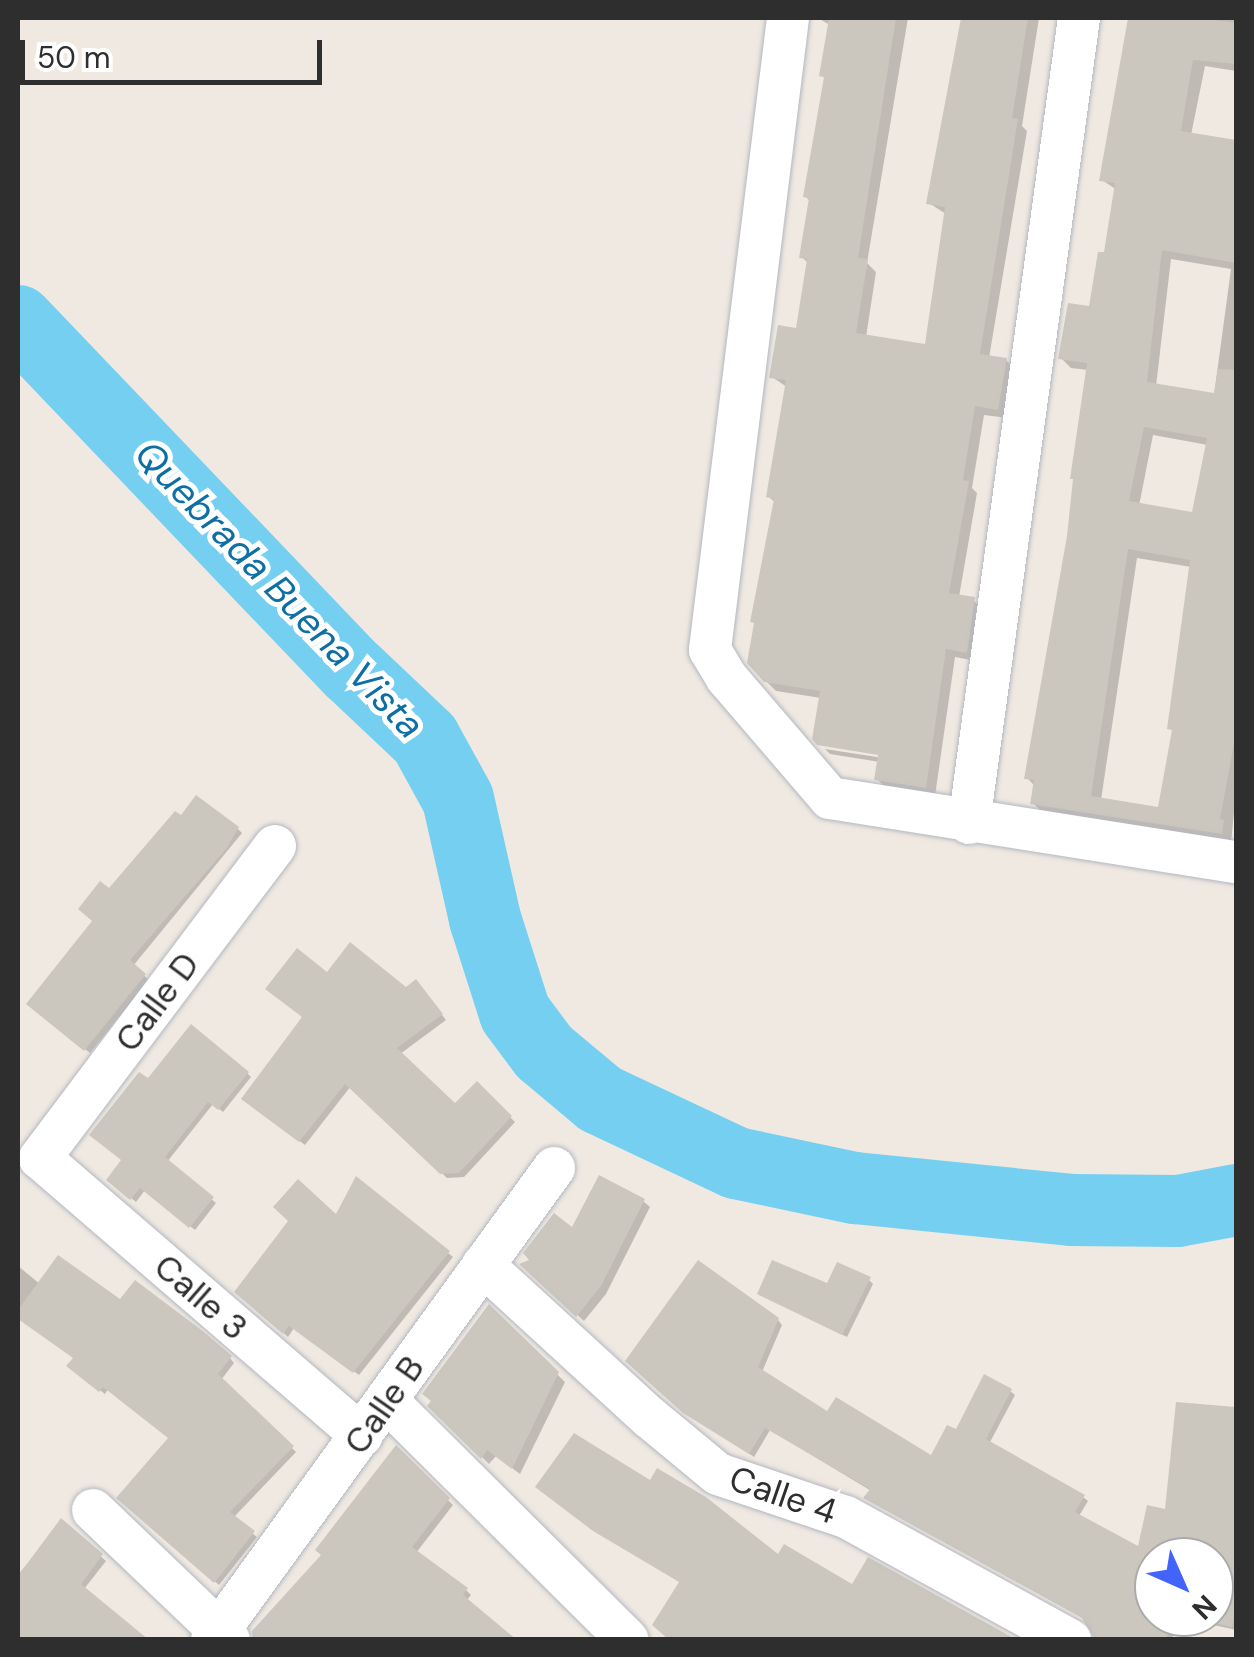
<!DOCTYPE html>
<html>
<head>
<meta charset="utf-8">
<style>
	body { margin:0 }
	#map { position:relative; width:1254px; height:1657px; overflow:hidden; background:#efe9e1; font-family:"DM Sans",sans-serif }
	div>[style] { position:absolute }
	.shadow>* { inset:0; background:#0003 }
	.river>* { height:72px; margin:-36px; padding:0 36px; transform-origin:36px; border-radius:36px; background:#75cff0 }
	.building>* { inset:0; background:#cbc7bf }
	.roads { filter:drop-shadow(0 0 2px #b4b7c1) drop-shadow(0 0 2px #b4b7c1) }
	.street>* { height:42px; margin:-21px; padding:0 21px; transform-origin:21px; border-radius:21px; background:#fff }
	span { translate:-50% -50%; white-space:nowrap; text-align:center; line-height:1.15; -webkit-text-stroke:10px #fff; paint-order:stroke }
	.street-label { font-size:35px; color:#2e2e2e }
	.water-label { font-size:38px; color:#0d6fa3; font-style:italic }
	.frame { position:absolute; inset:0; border:20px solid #2e2e2e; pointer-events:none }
	.north { position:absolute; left:1134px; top:1537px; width:100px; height:100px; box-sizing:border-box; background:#fff; border:2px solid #ababab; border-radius:50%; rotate:135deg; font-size:28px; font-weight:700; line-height:40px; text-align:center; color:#2e2e2e }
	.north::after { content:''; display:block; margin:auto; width:35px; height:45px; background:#4264fb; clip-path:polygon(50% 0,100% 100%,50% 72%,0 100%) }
	.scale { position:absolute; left:20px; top:40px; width:302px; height:45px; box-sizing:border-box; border:5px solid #2e2e2e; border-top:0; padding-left:12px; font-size:30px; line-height:35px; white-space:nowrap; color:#2e2e2e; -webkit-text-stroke:8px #fff; paint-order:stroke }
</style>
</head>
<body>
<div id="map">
	<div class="shadow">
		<i style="clip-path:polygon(818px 18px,908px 18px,867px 263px,876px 272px,866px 337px,927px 347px,946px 214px,929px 203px,963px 18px,1039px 18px,1022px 126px,1027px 131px,989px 358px,1006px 360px,1016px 370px,1008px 418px,984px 415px,972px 488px,977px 493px,959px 597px,973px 600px,983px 610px,976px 661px,955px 657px,935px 796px,887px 789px,877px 779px,880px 762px,830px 754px,825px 749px,890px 759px,821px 698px,776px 691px,765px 680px,776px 503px,769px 497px,787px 387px,772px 377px,798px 331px,809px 264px,802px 257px,811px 202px,805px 196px,826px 80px,822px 75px,830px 25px)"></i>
		<i style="clip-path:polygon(evenodd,1131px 18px,1236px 18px,1236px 71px,1205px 66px,1191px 135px,1236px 143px,1236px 792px,1231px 843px,1043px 813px,1033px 803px,1036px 787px,1027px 778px,1069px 537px,1088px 370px,1071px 368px,1061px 358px,1091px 309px,1106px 255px,1117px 190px,1102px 180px,1131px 18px,1171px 259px,1231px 269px,1214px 395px,1156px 386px,1171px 259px,1131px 18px,1153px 435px,1208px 445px,1194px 515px,1139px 506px,1153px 435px,1131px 18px,1137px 558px,1191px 567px,1170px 729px,1174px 732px,1160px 810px,1101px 800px,1137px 558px)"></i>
		<i style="clip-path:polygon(238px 829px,242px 833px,133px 966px,149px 980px,90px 1053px,33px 1008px,95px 921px,109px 891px)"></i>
		<i style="clip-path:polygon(328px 975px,406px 990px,420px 987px,446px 1020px,400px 1054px,455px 1107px,477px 1084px,515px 1122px,464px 1177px,447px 1178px,351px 1086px,305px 1145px,249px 1103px)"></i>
		<i style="clip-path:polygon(247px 1073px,251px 1077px,223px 1112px,213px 1104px,167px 1162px,216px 1203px,195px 1230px,145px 1190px,136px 1202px,113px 1184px,148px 1082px)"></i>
		<i style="clip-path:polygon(357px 1180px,453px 1257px,359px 1375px,294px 1328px,288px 1337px,237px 1292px,292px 1221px,337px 1218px)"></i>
		<i style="clip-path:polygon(643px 1201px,650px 1207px,606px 1294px,584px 1321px,523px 1265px,572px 1231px)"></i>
		<i style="clip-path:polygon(18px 1266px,40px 1284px,120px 1302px,230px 1358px,234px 1363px,221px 1380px,296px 1452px,233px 1518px,257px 1537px,219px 1585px,120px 1498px,170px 1438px,108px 1389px,105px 1394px,74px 1370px,75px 1359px,18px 1317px)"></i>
		<i style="clip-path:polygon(869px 1280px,873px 1284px,847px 1337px,760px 1294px)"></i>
		<i style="clip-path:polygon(489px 1308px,565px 1382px,520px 1474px,496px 1456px,489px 1464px,430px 1405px)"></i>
		<i style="clip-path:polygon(778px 1320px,782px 1325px,762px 1372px,828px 1415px,932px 1459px,1010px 1391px,1015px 1395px,989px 1444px,1083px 1497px,1088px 1501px,1079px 1516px,1154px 1563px,1154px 1617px,1214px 1617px,1214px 1586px,1236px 1595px,1236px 1630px,1183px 1618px,1171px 1640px,1100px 1640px,1086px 1620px,770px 1430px,754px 1457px,673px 1402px)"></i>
		<i style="clip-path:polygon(1178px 1404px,1236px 1410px,1236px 1551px,1170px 1541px)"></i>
		<i style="clip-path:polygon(396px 1449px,453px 1505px,416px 1553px,466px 1590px,471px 1595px,466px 1601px,324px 1555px)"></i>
		<i style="clip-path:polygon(62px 1522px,106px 1561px,84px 1589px,131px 1640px,18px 1640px,18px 1575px)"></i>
	</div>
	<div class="river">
		<i style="left:18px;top:321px;width:484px;rotate:46.3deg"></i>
		<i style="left:353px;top:671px;width:99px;rotate:43.4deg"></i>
		<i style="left:425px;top:739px;width:68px;rotate:61.2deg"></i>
		<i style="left:458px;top:799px;width:123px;rotate:77.3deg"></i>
		<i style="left:485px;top:919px;width:99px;rotate:72.3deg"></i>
		<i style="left:515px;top:1013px;width:49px;rotate:53.4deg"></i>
		<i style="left:544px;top:1052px;width:73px;rotate:40deg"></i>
		<i style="left:600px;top:1099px;width:150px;rotate:25.2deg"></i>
		<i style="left:736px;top:1163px;width:122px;rotate:11.9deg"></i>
		<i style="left:855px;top:1188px;width:217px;rotate:5.8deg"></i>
		<i style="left:1071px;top:1210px;width:107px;rotate:0.5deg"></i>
		<i style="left:1178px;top:1211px;width:59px;rotate:-10.7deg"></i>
	</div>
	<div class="building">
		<i style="clip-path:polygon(829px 18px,896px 18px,858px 258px,868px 259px,856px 333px,925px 344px,945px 207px,926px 204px,961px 18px,1028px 18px,1012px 118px,1018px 119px,980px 354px,1007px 358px,998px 410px,975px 406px,963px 480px,969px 481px,949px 593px,975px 597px,967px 653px,946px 649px,926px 788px,874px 780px,878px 755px,817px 745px,812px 739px,820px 691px,764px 682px,747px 663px,754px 623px,750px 622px,774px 499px,766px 497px,786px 380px,769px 378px,778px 325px,796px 328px,807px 259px,799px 258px,809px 198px,803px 197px,824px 77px,819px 76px)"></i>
		<i style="clip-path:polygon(evenodd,1128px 18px,1202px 18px,1236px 23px,1236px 64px,1193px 60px,1181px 131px,1236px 140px,1236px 263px,1162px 250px,1147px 382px,1214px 393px,1218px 369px,1236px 370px,1236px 733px,1220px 819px,1224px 820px,1222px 834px,1030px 804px,1034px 780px,1024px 779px,1067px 536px,1073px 479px,1070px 479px,1087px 363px,1058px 359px,1068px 303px,1089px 306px,1098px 252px,1104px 252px,1115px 183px,1099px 181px,1128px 18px,1144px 427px,1207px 438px,1192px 512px,1129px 501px,1144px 427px,1128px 18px,1128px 549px,1190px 560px,1167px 729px,1172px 730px,1158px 807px,1091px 796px,1128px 549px)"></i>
		<i style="clip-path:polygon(196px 795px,239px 827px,226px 849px,130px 960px,146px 974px,84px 1051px,26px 1004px,92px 921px,78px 909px,100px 881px,109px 888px,175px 811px,181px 815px)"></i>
		<i style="clip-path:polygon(350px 942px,406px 987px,416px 979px,443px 1014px,397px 1048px,455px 1103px,477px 1081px,512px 1116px,459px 1173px,440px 1174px,345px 1084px,299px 1142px,241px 1099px,302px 1017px,265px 989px,297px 948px,327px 972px)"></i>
		<i style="clip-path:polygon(191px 1024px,249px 1072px,218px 1110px,208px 1102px,165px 1157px,214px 1197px,189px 1228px,140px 1188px,130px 1200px,106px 1180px,121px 1160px,89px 1135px,139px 1072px,148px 1078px)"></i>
		<i style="clip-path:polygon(599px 1175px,645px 1199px,601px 1286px,576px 1317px,519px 1264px,529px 1260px,523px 1253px,554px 1213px,572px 1227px)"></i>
		<i style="clip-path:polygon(356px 1176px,450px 1251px,353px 1373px,289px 1326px,283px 1334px,234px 1292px,288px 1221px,273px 1207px,298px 1179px,336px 1214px)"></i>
		<i style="clip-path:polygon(58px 1255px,120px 1299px,135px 1280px,204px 1332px,232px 1356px,218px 1374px,294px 1446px,230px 1512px,255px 1531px,214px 1583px,116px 1498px,168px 1438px,103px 1387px,99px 1392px,66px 1366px,73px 1358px,18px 1319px,18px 1310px)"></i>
		<i style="clip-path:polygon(698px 1260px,779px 1318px,758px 1367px,827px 1411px,836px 1397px,931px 1455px,947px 1425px,956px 1429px,984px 1374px,1012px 1389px,986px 1439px,1085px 1495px,1075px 1512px,1138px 1546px,1147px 1505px,1165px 1509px,1176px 1402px,1236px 1407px,1236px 1609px,1232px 1627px,1187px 1617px,1214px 1617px,1214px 1557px,1154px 1557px,1154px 1617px,1177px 1617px,1165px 1640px,1095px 1640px,1082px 1618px,863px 1498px,870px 1489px,765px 1428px,749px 1454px,683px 1413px,625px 1361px)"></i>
		<i style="clip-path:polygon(772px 1260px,827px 1283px,837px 1262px,871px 1277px,842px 1335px,757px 1294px)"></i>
		<i style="clip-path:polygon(489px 1304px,559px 1372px,512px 1469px,487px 1450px,481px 1459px,427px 1406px,431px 1401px,422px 1394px)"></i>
		<i style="clip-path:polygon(574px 1433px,650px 1480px,657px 1468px,706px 1497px,778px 1554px,784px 1544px,852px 1584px,868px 1557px,1017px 1640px,669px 1640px,652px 1625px,679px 1582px,593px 1531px,535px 1487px)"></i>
		<i style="clip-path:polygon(396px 1445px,450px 1498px,412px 1547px,468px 1588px,463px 1595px,517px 1640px,253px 1640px,252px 1631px,321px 1555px,315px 1550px)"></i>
		<i style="clip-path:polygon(61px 1518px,103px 1554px,81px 1584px,149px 1640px,18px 1640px,18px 1576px)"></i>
	</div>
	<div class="roads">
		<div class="street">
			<i style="left:788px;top:18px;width:637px;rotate:97.04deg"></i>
			<i style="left:710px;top:650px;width:33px;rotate:59deg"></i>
			<i style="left:727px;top:678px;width:158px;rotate:49.4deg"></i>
			<i style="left:830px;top:798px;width:411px;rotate:9deg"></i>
			<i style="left:969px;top:823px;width:812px;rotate:-82.22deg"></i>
			<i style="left:275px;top:846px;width:391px;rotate:127deg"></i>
			<i style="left:40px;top:1158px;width:425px;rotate:40.8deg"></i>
			<i style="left:483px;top:1265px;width:225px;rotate:42.5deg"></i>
			<i style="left:649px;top:1417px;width:89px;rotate:39.6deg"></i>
			<i style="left:718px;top:1474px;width:135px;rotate:18.6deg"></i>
			<i style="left:846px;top:1517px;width:256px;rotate:28.8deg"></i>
			<i style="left:387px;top:1401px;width:339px;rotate:44.8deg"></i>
			<i style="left:93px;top:1510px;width:188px;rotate:43.7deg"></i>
			<i style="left:212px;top:1640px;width:583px;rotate:-54.07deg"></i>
		</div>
	</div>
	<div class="street-label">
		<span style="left:157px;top:1002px;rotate:-53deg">Calle D</span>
		<span style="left:201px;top:1297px;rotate:41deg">Calle 3</span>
		<span style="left:384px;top:1405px;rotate:-55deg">Calle B</span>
		<span style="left:783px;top:1495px;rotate:19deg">Calle 4</span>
	</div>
	<div class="water-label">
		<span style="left:279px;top:590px;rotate:46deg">Quebrada Buena Vista</span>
	</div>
	<div class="frame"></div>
	<div class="north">N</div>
	<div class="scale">50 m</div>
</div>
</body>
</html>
